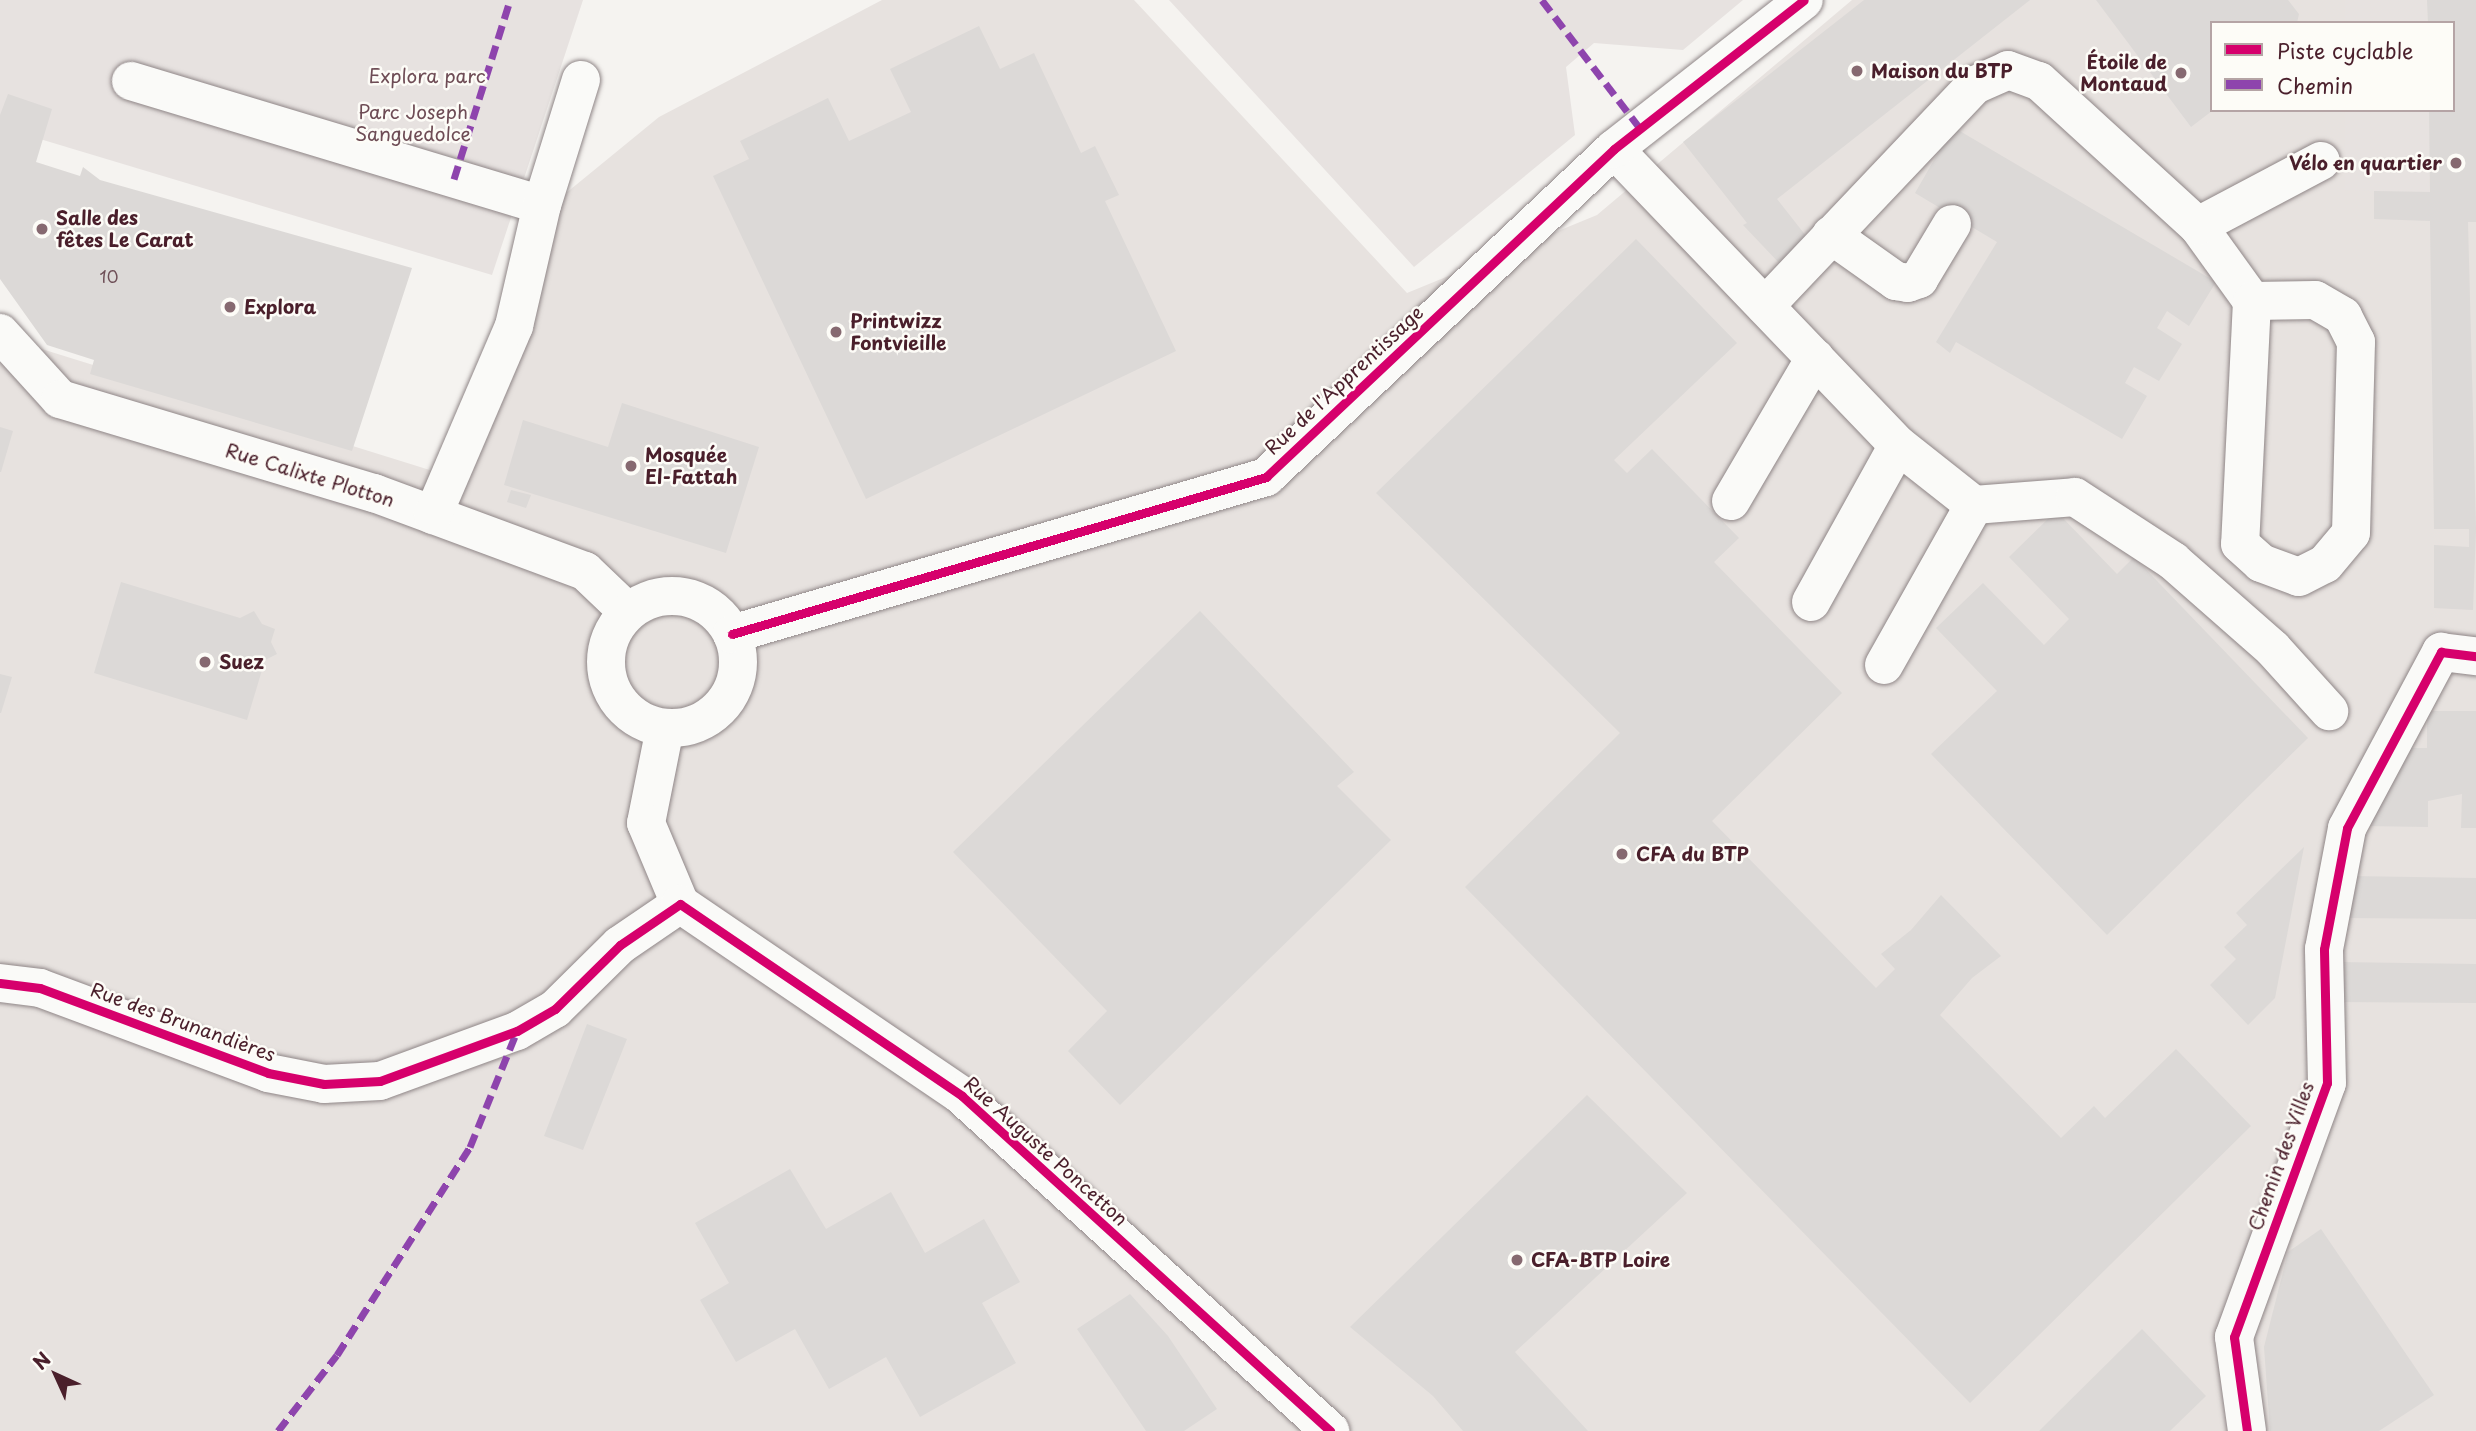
<!DOCTYPE html>
<html>
<head>
<meta charset="utf-8">
<style>
	body { margin:0 }
	#map { position:relative; width:2476px; height:1431px; overflow:hidden; background:#f5f3f0; font-family:"Playpen Sans",sans-serif }
	div>[style] { position:absolute }
	.built>* { inset:0; background:#e7e2df }
	.green>* { inset:0; background:#e7e2e0 }
	.building>* { inset:0; background:#dcd9d7 }
	.roads { filter:drop-shadow(0 0 2px #8f8687) drop-shadow(0 0 2px #8f8687) }
	.minor>* { height:38px; margin:-19px; padding:0 19px; transform-origin:19px; border-radius:19px; background:#fafaf8 }
	.minor>.ring { margin:-19px; padding:0; box-sizing:content-box; background:none; border:38px solid #fafaf8; border-radius:50% }
	.major>* { height:38px; margin:-19px; padding:0 19px; transform-origin:19px; border-radius:19px; background:#fafaf8 }
	.quiet>* { height:7px; margin-top:-3.5px; transform-origin:0; background:repeating-linear-gradient(90deg,#8e44ad 0 14px,transparent 0 21px) }
	.cycleway>* { height:9px; margin:-4.5px; padding:0 4.5px; transform-origin:4.5px; border-radius:4.5px; background:#d6006c }
	.dots>* { width:19px; height:19px; translate:-50% -50%; box-sizing:border-box; border:4px solid #fdfcf7; border-radius:50% }
	span { translate:-50% -50%; white-space:nowrap; text-align:center; line-height:1.15; -webkit-text-stroke:5px #fdfcf7; paint-order:stroke }
	.number-label { font-size:16px; color:#6e4e56 }
	.number-label span { -webkit-text-stroke-width:0 }
	.poi-label { font-size:19px; color:#4a1f2b; font-weight:700 }
	.right { translate:-100% -50%; text-align:right }
	.left { translate:0 -50%; text-align:left }
	.park-label { font-size:19px; color:#6e4c55 }
	.street-label { font-size:19px; color:#4a1f2b }
	.legend { position:absolute; left:2210px; top:21px; width:245px; height:91px; box-sizing:border-box; background:#fdfcf7; border:2px solid #b5a4a5; margin:0; padding:9px 12px; list-style:none; font-size:21px; color:#4a1f2b }
	.legend li { display:flex; align-items:center; gap:14px; height:35px }
	.legend b { width:35px; border:2px solid #b5a4a5 }
	.north { position:absolute; left:21px; top:1340px; width:70px; height:70px; -webkit-text-stroke:5px #fdfcf7; paint-order:stroke; rotate:315deg; font-size:19px; font-weight:700; line-height:28px; text-align:center; color:#4a1f2b }
	.north::after { content:''; display:block; margin:auto; width:24px; height:32px; background:#4a1f2b; clip-path:polygon(50% 0,100% 100%,50% 72%,0 100%) }
</style>
</head>
<body>
<div id="map">
	<div class="built">
		<i style="clip-path:polygon(evenodd,882px 0,1134px 0,1407px 293px,1597px 215px,1852px 0,2476px 0,2476px 1431px,0 1431px,0 336px,449px 476px,560px 198px,659px 117px,882px 0,2212px 23px,2453px 23px,2453px 110px,2212px 110px,2212px 23px)"></i>
	</div>
	<div class="green">
		<i style="clip-path:polygon(0 0,583px 0,492px 275px,0 127px)"></i>
		<i style="clip-path:polygon(1169px 0,1743px 0,1683px 50px,1594px 43px,1566px 67px,1575px 135px,1414px 267px)"></i>
		<i style="clip-path:polygon(2345px 0,2427px 0,2428px 23px,2345px 23px)"></i>
		<i style="clip-path:polygon(2345px 110px,2429px 110px,2430px 192px,2344px 190px)"></i>
	</div>
	<div class="building">
		<i style="clip-path:polygon(1864px 0,2030px 0,1777px 199px,1810px 241px,1781px 265px,1743px 225px,1747px 223px,1683px 142px)"></i>
		<i style="clip-path:polygon(2096px 0,2288px 0,2299px 14px,2297px 23px,2212px 23px,2212px 111px,2191px 127px)"></i>
		<i style="clip-path:polygon(2427px 0,2476px 0,2476px 222px,2468px 222px,2476px 529px,2473px 610px,2434px 608px,2434px 545px,2469px 547px,2469px 529px,2434px 529px,2430px 221px,2374px 219px,2374px 191px,2430px 192px,2429px 110px,2453px 110px,2453px 23px,2428px 23px)"></i>
		<i style="clip-path:polygon(979px 26px,1000px 69px,1034px 53px,1081px 153px,1095px 146px,1119px 195px,1105px 201px,1176px 351px,866px 499px,713px 176px,749px 159px,740px 141px,828px 98px,849px 141px,911px 112px,890px 69px)"></i>
		<i style="clip-path:polygon(8px 94px,52px 109px,36px 162px,80px 176px,83px 167px,100px 180px,412px 268px,352px 451px,90px 374px,94px 360px,47px 345px,0 279px,0 115px)"></i>
		<i style="clip-path:polygon(1953px 127px,2216px 282px,2189px 326px,2167px 311px,2157px 328px,2182px 344px,2159px 381px,2134px 367px,2125px 383px,2147px 396px,2122px 439px,1956px 342px,1950px 353px,1936px 342px,1997px 242px,1915px 193px)"></i>
		<i style="clip-path:polygon(1636px 239px,1737px 343px,1614px 460px,1627px 473px,1652px 449px,1739px 538px,1714px 562px,1842px 693px,1712px 821px,1876px 988px,1895px 969px,1881px 954px,1911px 930px,1941px 895px,2001px 956px,1972px 978px,1940px 1015px,2061px 1138px,2094px 1106px,2105px 1118px,2176px 1049px,2251px 1126px,1970px 1403px,1465px 887px,1620px 733px,1376px 493px)"></i>
		<i style="clip-path:polygon(622px 403px,759px 447px,726px 553px,504px 485px,523px 420px,608px 447px)"></i>
		<i style="clip-path:polygon(0 427px,13px 431px,1px 472px,0 472px)"></i>
		<i style="clip-path:polygon(511px 490px,531px 495px,526px 508px,507px 502px)"></i>
		<i style="clip-path:polygon(2056px 511px,2117px 574px,2134px 557px,2308px 738px,2107px 935px,1931px 754px,1997px 691px,1936px 628px,1983px 583px,2044px 645px,2069px 619px,2009px 557px)"></i>
		<i style="clip-path:polygon(121px 582px,240px 618px,254px 611px,262px 624px,275px 629px,271px 642px,277px 654px,265px 660px,247px 720px,94px 673px)"></i>
		<i style="clip-path:polygon(1200px 611px,1354px 772px,1337px 786px,1391px 840px,1120px 1105px,1068px 1051px,1107px 1011px,953px 852px)"></i>
		<i style="clip-path:polygon(0 674px,12px 677px,1px 713px,0 713px)"></i>
		<i style="clip-path:polygon(2427px 711px,2476px 711px,2476px 828px,2461px 828px,2462px 794px,2428px 801px,2428px 827px,2364px 826px,2403px 748px,2427px 748px)"></i>
		<i style="clip-path:polygon(2304px 847px,2275px 998px,2248px 1025px,2210px 985px,2236px 959px,2224px 947px,2247px 925px,2236px 913px)"></i>
		<i style="clip-path:polygon(2351px 876px,2476px 878px,2476px 919px,2341px 918px)"></i>
		<i style="clip-path:polygon(2338px 962px,2476px 964px,2476px 1003px,2335px 1002px)"></i>
		<i style="clip-path:polygon(587px 1024px,627px 1039px,583px 1150px,544px 1136px)"></i>
		<i style="clip-path:polygon(1587px 1095px,1687px 1193px,1515px 1352px,1588px 1431px,1463px 1431px,1433px 1396px,1350px 1327px)"></i>
		<i style="clip-path:polygon(790px 1169px,826px 1229px,891px 1192px,925px 1253px,984px 1219px,1020px 1282px,982px 1303px,1016px 1363px,920px 1417px,886px 1357px,829px 1389px,795px 1329px,736px 1362px,700px 1300px,729px 1283px,695px 1223px)"></i>
		<i style="clip-path:polygon(2321px 1229px,2434px 1395px,2379px 1431px,2270px 1431px,2264px 1347px,2288px 1252px)"></i>
		<i style="clip-path:polygon(1130px 1294px,1168px 1336px,1217px 1409px,1184px 1431px,1146px 1431px,1077px 1329px)"></i>
		<i style="clip-path:polygon(2142px 1329px,2206px 1396px,2170px 1431px,2039px 1431px)"></i>
	</div>
	<div class="roads">
		<div class="minor">
			<i style="left:131px;top:81px;width:429px;rotate:16.8deg"></i>
			<i style="left:1614px;top:149px;width:410px;rotate:46.2deg"></i>
			<i style="left:1898px;top:445px;width:97px;rotate:38.3deg"></i>
			<i style="left:1974px;top:505px;width:101px;rotate:-4.5deg"></i>
			<i style="left:2075px;top:497px;width:117px;rotate:33.1deg"></i>
			<i style="left:2173px;top:561px;width:133px;rotate:41.3deg"></i>
			<i style="left:2273px;top:649px;width:84px;rotate:47.9deg"></i>
			<i style="left:2198px;top:226px;width:92px;rotate:54.2deg"></i>
			<i style="left:2252px;top:301px;width:243px;rotate:92.8deg"></i>
			<i style="left:2240px;top:544px;width:28px;rotate:42deg"></i>
			<i style="left:2261px;top:563px;width:40px;rotate:20.2deg"></i>
			<i style="left:2299px;top:577px;width:29px;rotate:-27deg"></i>
			<i style="left:2325px;top:564px;width:40px;rotate:-50deg"></i>
			<i style="left:2351px;top:533px;width:191px;rotate:-88.5deg"></i>
			<i style="left:2356px;top:342px;width:29px;rotate:-117deg"></i>
			<i style="left:2343px;top:316px;width:32px;rotate:-150deg"></i>
			<i style="left:2315px;top:300px;width:63px;rotate:179.1deg"></i>
			<i style="left:1831px;top:235px;width:80px;rotate:35.3deg"></i>
			<i style="left:1896px;top:281px;width:12px;rotate:9deg"></i>
			<i style="left:1908px;top:283px;width:12px;rotate:-20deg"></i>
			<i style="left:1919px;top:279px;width:64px;rotate:-59deg"></i>
			<i style="left:1765px;top:306px;width:305px;rotate:-46.5deg"></i>
			<i style="left:1975px;top:85px;width:36px;rotate:-24deg"></i>
			<i style="left:2008px;top:70px;width:33px;rotate:20deg"></i>
			<i style="left:2039px;top:81px;width:215px;rotate:42.4deg"></i>
			<i style="left:2198px;top:226px;width:139px;rotate:-27.9deg"></i>
			<i style="left:0;top:333px;width:89px;rotate:47.7deg"></i>
			<i style="left:60px;top:399px;width:328px;rotate:16.7deg"></i>
			<i style="left:374px;top:493px;width:225px;rotate:20.3deg"></i>
			<i style="left:585px;top:571px;width:59px;rotate:43.6deg"></i>
			<i style="left:1731px;top:501px;width:166px;rotate:-59.6deg"></i>
			<i style="left:433px;top:515px;width:206px;rotate:-66.8deg"></i>
			<i style="left:514px;top:326px;width:124px;rotate:-77deg"></i>
			<i style="left:542px;top:205px;width:131px;rotate:-72.7deg"></i>
			<i class="ring" style="left:606px;top:596px;width:94px;height:94px"></i>
			<i style="left:1811px;top:602px;width:179px;rotate:-61deg"></i>
			<i style="left:732px;top:634px;width:557px;rotate:-16.38deg"></i>
			<i style="left:1266px;top:477px;width:478px;rotate:-43.3deg"></i>
			<i style="left:1614px;top:149px;width:241px;rotate:-38.1deg"></i>
			<i style="left:1884px;top:665px;width:184px;rotate:-60.6deg"></i>
			<i style="left:0;top:983px;width:40px;rotate:7.1deg"></i>
			<i style="left:40px;top:988px;width:243px;rotate:20.4deg"></i>
			<i style="left:268px;top:1073px;width:57px;rotate:11.1deg"></i>
			<i style="left:324px;top:1084px;width:56px;rotate:-3.1deg"></i>
			<i style="left:380px;top:1081px;width:146px;rotate:-20.1deg"></i>
			<i style="left:517px;top:1031px;width:44px;rotate:-30.1deg"></i>
			<i style="left:555px;top:1009px;width:91px;rotate:-44.6deg"></i>
			<i style="left:620px;top:945px;width:73px;rotate:-34.3deg"></i>
			<i style="left:2247px;top:1431px;width:95px;rotate:-97.9deg"></i>
			<i style="left:2234px;top:1337px;width:270px;rotate:-69.9deg"></i>
			<i style="left:2327px;top:1083px;width:134px;rotate:-91.3deg"></i>
			<i style="left:2324px;top:949px;width:123px;rotate:-79.2deg"></i>
			<i style="left:2347px;top:828px;width:200px;rotate:-61.9deg"></i>
			<i style="left:2441px;top:652px;width:35px;rotate:7deg"></i>
		</div>
		<div class="major">
			<i style="left:665px;top:728px;width:97px;rotate:101.3deg"></i>
			<i style="left:646px;top:823px;width:88px;rotate:67.2deg"></i>
			<i style="left:680px;top:904px;width:341px;rotate:34.2deg"></i>
			<i style="left:962px;top:1096px;width:498px;rotate:42.3deg"></i>
		</div>
	</div>
	<div class="quiet">
		<i style="left:1542px;top:0;width:161px;rotate:52.6deg"></i>
		<i style="left:454px;top:179px;width:188px;rotate:-72.6deg"></i>
		<i style="left:278px;top:1431px;width:96px;rotate:-52.2deg"></i>
		<i style="left:337px;top:1355px;width:247px;rotate:-57.4deg"></i>
		<i style="left:470px;top:1147px;width:125px;rotate:-67.9deg"></i>
	</div>
	<div class="cycleway">
		<i style="left:732px;top:634px;width:557px;rotate:-16.38deg"></i>
		<i style="left:1266px;top:477px;width:478px;rotate:-43.3deg"></i>
		<i style="left:1614px;top:149px;width:241px;rotate:-38.1deg"></i>
		<i style="left:0;top:983px;width:40px;rotate:7.1deg"></i>
		<i style="left:40px;top:988px;width:243px;rotate:20.4deg"></i>
		<i style="left:268px;top:1073px;width:57px;rotate:11.1deg"></i>
		<i style="left:324px;top:1084px;width:56px;rotate:-3.1deg"></i>
		<i style="left:380px;top:1081px;width:146px;rotate:-20.1deg"></i>
		<i style="left:517px;top:1031px;width:44px;rotate:-30.1deg"></i>
		<i style="left:555px;top:1009px;width:91px;rotate:-44.6deg"></i>
		<i style="left:620px;top:945px;width:73px;rotate:-34.3deg"></i>
		<i style="left:680px;top:904px;width:341px;rotate:34.2deg"></i>
		<i style="left:962px;top:1096px;width:498px;rotate:42.3deg"></i>
		<i style="left:2247px;top:1431px;width:95px;rotate:-97.9deg"></i>
		<i style="left:2234px;top:1337px;width:270px;rotate:-69.9deg"></i>
		<i style="left:2327px;top:1083px;width:134px;rotate:-91.3deg"></i>
		<i style="left:2324px;top:949px;width:123px;rotate:-79.2deg"></i>
		<i style="left:2347px;top:828px;width:200px;rotate:-61.9deg"></i>
		<i style="left:2441px;top:652px;width:35px;rotate:7deg"></i>
	</div>
	<div class="dots">
		<i style="left:1857px;top:71px;background:#866970"></i>
		<i style="left:2181px;top:73px;background:#866970"></i>
		<i style="left:2456px;top:163px;background:#866970"></i>
		<i style="left:42px;top:229px;background:#866970"></i>
		<i style="left:230px;top:307px;background:#866970"></i>
		<i style="left:836px;top:332px;background:#866970"></i>
		<i style="left:631px;top:466px;background:#866970"></i>
		<i style="left:205px;top:662px;background:#866970"></i>
		<i style="left:1622px;top:854px;background:#866970"></i>
		<i style="left:1517px;top:1260px;background:#866970"></i>
	</div>
	<div class="number-label">
		<span style="left:109px;top:276px">10</span>
	</div>
	<div class="poi-label">
		<span class="right" style="left:2167px;top:73px">Étoile de<br>Montaud</span>
		<span class="left" style="left:1871px;top:71px">Maison du BTP</span>
		<span class="right" style="left:2442px;top:163px">Vélo en quartier</span>
		<span class="left" style="left:56px;top:229px">Salle des<br>fêtes Le Carat</span>
		<span class="left" style="left:244px;top:307px">Explora</span>
		<span class="left" style="left:850px;top:332px">Printwizz<br>Fontvieille</span>
		<span class="left" style="left:645px;top:466px">Mosquée<br>El-Fattah</span>
		<span class="left" style="left:219px;top:662px">Suez</span>
		<span class="left" style="left:1636px;top:854px">CFA du BTP</span>
		<span class="left" style="left:1531px;top:1260px">CFA-BTP Loire</span>
	</div>
	<div class="park-label">
		<span style="left:427px;top:76px">Explora parc</span>
		<span style="left:413px;top:123px">Parc Joseph<br>Sanguedolce</span>
	</div>
	<div class="street-label">
		<span style="left:1344px;top:380px;rotate:-43deg">Rue de l'Apprentissage</span>
		<span style="left:310px;top:475px;rotate:17deg">Rue Calixte Plotton</span>
		<span style="left:183px;top:1022px;rotate:20deg">Rue des Brunandières</span>
		<span style="left:1046px;top:1151px;rotate:42deg">Rue Auguste Poncetton</span>
		<span style="left:2281px;top:1156px;rotate:-70deg">Chemin des Villes</span>
	</div>
	<ul class="legend">
	<li><b style="height:9px;background:#d6006c"></b>Piste cyclable</li>
	<li><b style="height:9px;background:#8e44ad"></b>Chemin</li>
	</ul>
	<div class="north">N</div>
</div>
</body>
</html>
